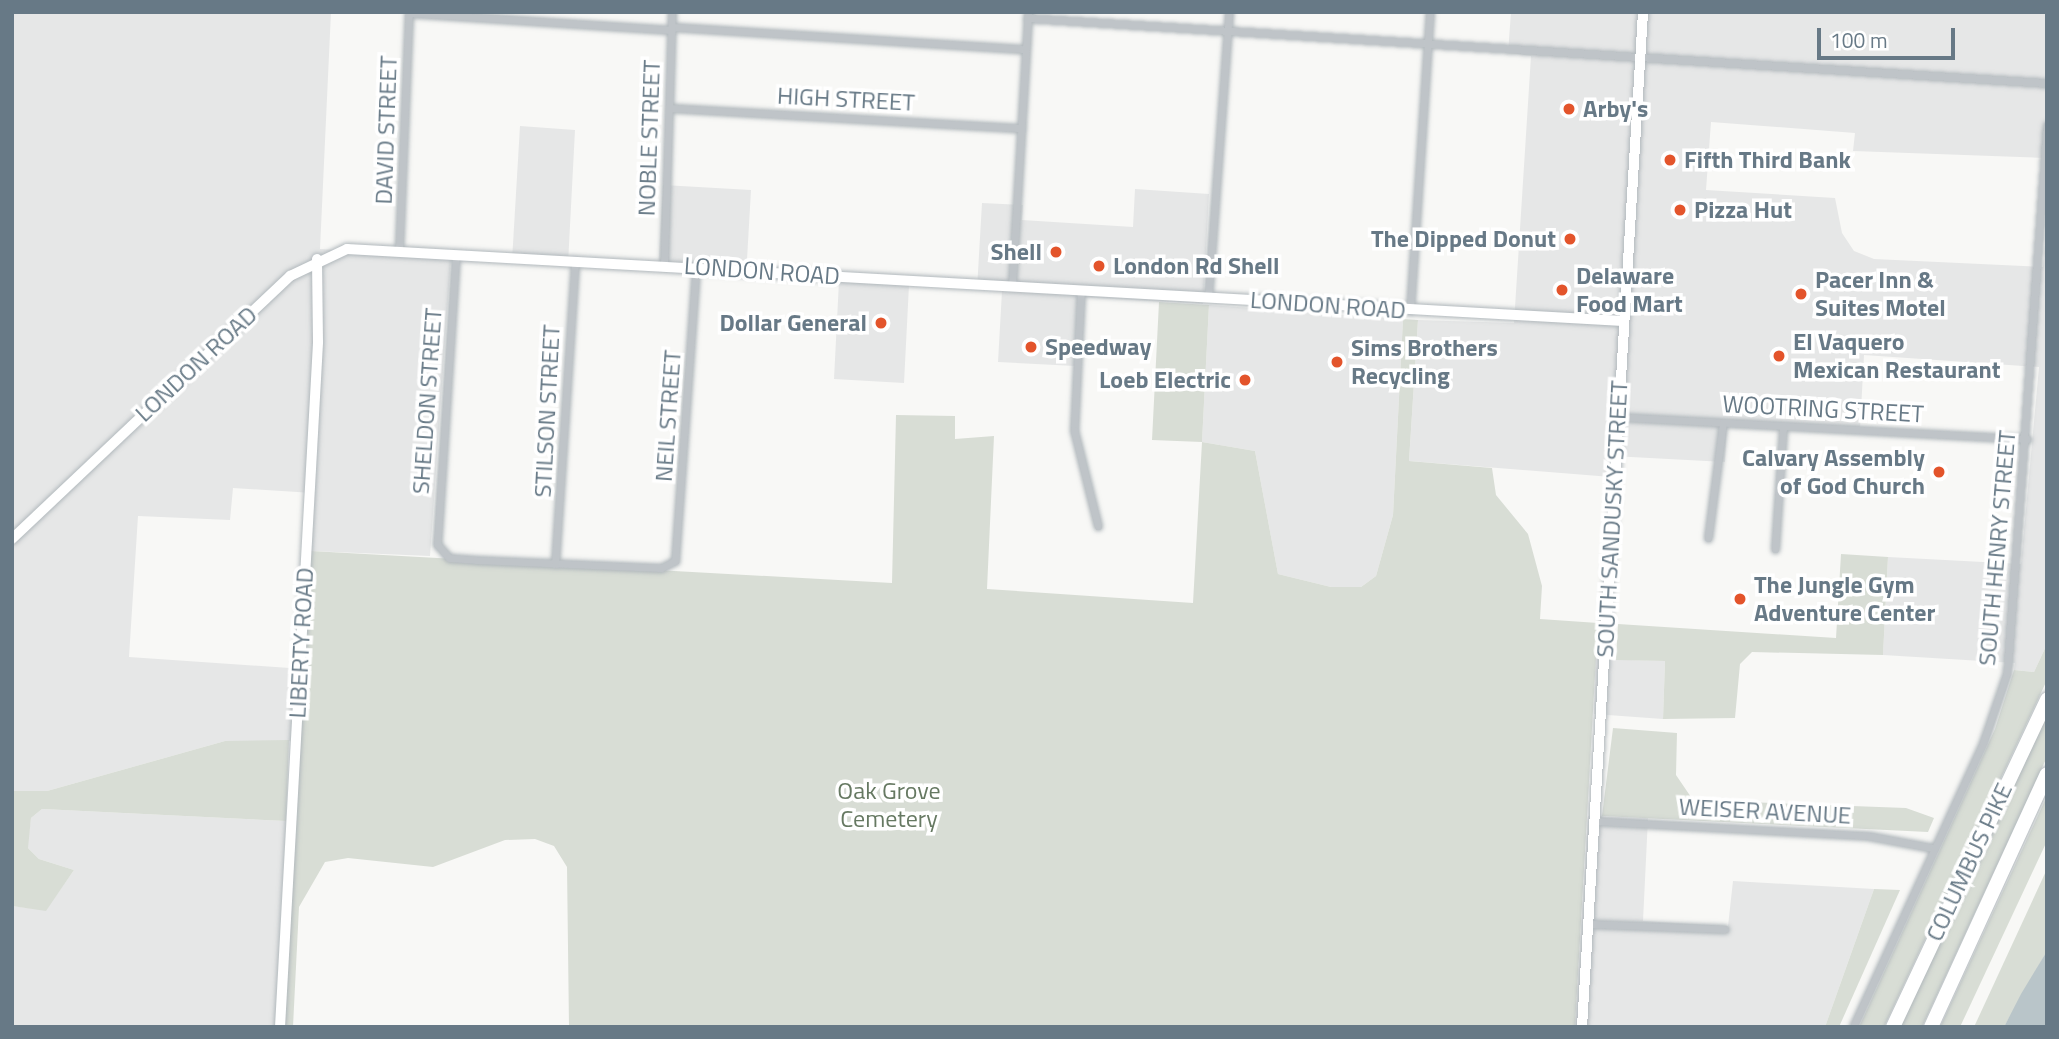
<!DOCTYPE html>
<html>
<head>
<meta charset="utf-8">
<style>
	body { margin:0 }
	#map { position:relative; width:2059px; height:1039px; overflow:hidden; background:#f8f8f6; font-family:"Titillium Web",sans-serif }
	div>[style] { position:absolute }
	.built>* { inset:0; background:#e6e7e7 }
	.green>* { inset:0; background:#d8ddd5 }
	.water>* { inset:0; background:#b9c5c9 }
	.roads { filter:drop-shadow(0 0 2px #b1b8bc) drop-shadow(0 0 2px #b1b8bc) }
	.street>* { height:7px; margin:-3.5px; padding:0 3.5px; transform-origin:3.5px; border-radius:3.5px; background:#bfc4c8 }
	.secondary>* { height:10px; margin:-5px; padding:0 5px; transform-origin:5px; border-radius:5px; background:#fff }
	.highway>* { height:14px; margin:-7px; padding:0 7px; transform-origin:7px; border-radius:7px; background:#fff }
	.dots>* { width:19px; height:19px; translate:-50% -50%; box-sizing:border-box; border:4px solid #fff; border-radius:50% }
	span { translate:-50% -50%; white-space:nowrap; text-align:center; line-height:1.15; -webkit-text-stroke:7px #fff; paint-order:stroke }
	.street-label { font-size:24px; color:#677986 }
	.poi-label { font-size:24px; color:#677986; font-weight:700 }
	.left { translate:0 -50%; text-align:left }
	.right { translate:-100% -50%; text-align:right }
	.park-label { font-size:24px; color:#667962 }
	.frame { position:absolute; inset:0; border:14px solid #677986; pointer-events:none }
	.scale { position:absolute; left:1817px; top:28px; width:138px; height:32px; box-sizing:border-box; border:4px solid #677986; border-top:0; padding-left:9px; font-size:21px; line-height:24px; white-space:nowrap; color:#677986; -webkit-text-stroke:5px #fff; paint-order:stroke }
</style>
</head>
<body>
<div id="map">
	<div class="built">
		<i style="clip-path:polygon(12px 12px,331px 12px,320px 249px,451px 256px,430px 556px,311px 551px,313px 493px,233px 488px,230px 520px,138px 516px,129px 657px,304px 669px,300px 741px,225px 741px,47px 791px,12px 791px)"></i>
		<i style="clip-path:polygon(1511px 12px,2047px 12px,2047px 158px,1853px 151px,1855px 133px,1711px 122px,1706px 190px,1835px 198px,1842px 233px,1854px 251px,1874px 259px,2043px 267px,2047px 212px,2047px 644px,2034px 672px,2014px 670px,2015px 663px,1883px 655px,1888px 557px,2021px 564px,2039px 367px,1864px 355px,1860px 428px,1727px 422px,1725px 462px,1612px 456px,1611px 477px,1409px 461px,1418px 320px,1514px 323px,1531px 56px,1508px 53px)"></i>
		<i style="clip-path:polygon(520px 126px,575px 130px,568px 264px,512px 261px)"></i>
		<i style="clip-path:polygon(663px 185px,751px 190px,746px 277px,658px 272px)"></i>
		<i style="clip-path:polygon(1135px 189px,1209px 194px,1203px 304px,1079px 297px,1075px 366px,998px 362px,1002px 291px,977px 289px,982px 203px,1023px 205px,1022px 220px,1133px 227px)"></i>
		<i style="clip-path:polygon(839px 281px,909px 285px,904px 383px,834px 379px)"></i>
		<i style="clip-path:polygon(1209px 305px,1403px 319px,1393px 515px,1376px 576px,1361px 587px,1331px 587px,1278px 574px,1255px 451px,1202px 442px)"></i>
		<i style="clip-path:polygon(1595px 659px,1665px 661px,1663px 719px,1594px 714px)"></i>
		<i style="clip-path:polygon(42px 809px,286px 821px,275px 1027px,12px 1027px,12px 906px,46px 910px,74px 870px,39px 859px,27px 847px,31px 818px)"></i>
		<i style="clip-path:polygon(1588px 816px,1648px 818px,1643px 921px,1728px 926px,1733px 881px,1874px 889px,1825px 1027px,1575px 1027px)"></i>
	</div>
	<div class="green">
		<i style="clip-path:polygon(1159px 302px,1209px 305px,1202px 442px,1255px 451px,1278px 574px,1331px 587px,1361px 587px,1376px 576px,1393px 515px,1403px 319px,1418px 320px,1409px 461px,1492px 468px,1496px 495px,1528px 534px,1542px 586px,1540px 619px,1598px 623px,1575px 1027px,569px 1027px,567px 867px,554px 846px,535px 839px,505px 840px,433px 867px,348px 858px,325px 862px,299px 907px,293px 1027px,285px 1027px,311px 551px,892px 583px,896px 415px,955px 416px,955px 439px,994px 436px,987px 589px,1193px 603px,1202px 442px,1152px 440px)"></i>
		<i style="clip-path:polygon(1841px 554px,1888px 557px,1883px 655px,1752px 652px,1740px 664px,1735px 718px,1663px 719px,1665px 661px,1616px 660px,1618px 624px,1836px 638px)"></i>
		<i style="clip-path:polygon(2047px 644px,2047px 680px,1884px 1027px,1859px 1027px,1995px 729px,2014px 670px,2034px 672px)"></i>
		<i style="clip-path:polygon(2047px 715px,2047px 757px,1922px 1027px,1900px 1027px)"></i>
		<i style="clip-path:polygon(1613px 728px,1677px 733px,1676px 775px,1693px 800px,1906px 808px,1934px 818px,1928px 832px,1602px 816px)"></i>
		<i style="clip-path:polygon(289px 740px,286px 821px,42px 809px,31px 818px,28px 848px,39px 859px,74px 870px,46px 911px,12px 906px,12px 791px,47px 791px,225px 741px)"></i>
		<i style="clip-path:polygon(2047px 796px,2047px 841px,1960px 1027px,1940px 1027px)"></i>
		<i style="clip-path:polygon(2047px 869px,2047px 951px,2004px 1027px,1974px 1027px)"></i>
		<i style="clip-path:polygon(1874px 889px,1900px 890px,1839px 1027px,1825px 1027px)"></i>
	</div>
	<div class="water">
		<i style="clip-path:polygon(2047px 951px,2047px 1027px,2004px 1027px,2021px 994px)"></i>
	</div>
	<div class="roads">
		<div class="street">
			<i style="left:409px;top:13px;width:263px;rotate:3.7deg"></i>
			<i style="left:1027px;top:18px;width:1022px;rotate:3.65deg"></i>
			<i style="left:672px;top:27px;width:354px;rotate:3.6deg"></i>
			<i style="left:669px;top:108px;width:353px;rotate:3.3deg"></i>
			<i style="left:399px;top:249px;width:237px;rotate:-87.6deg"></i>
			<i style="left:456px;top:253px;width:292px;rotate:93.7deg"></i>
			<i style="left:437px;top:544px;width:18px;rotate:49deg"></i>
			<i style="left:449px;top:558px;width:27px;rotate:4deg"></i>
			<i style="left:476px;top:560px;width:185px;rotate:2.5deg"></i>
			<i style="left:661px;top:568px;width:16px;rotate:-27deg"></i>
			<i style="left:675px;top:561px;width:295px;rotate:-85.9deg"></i>
			<i style="left:664px;top:265px;width:253px;rotate:-88.2deg"></i>
			<i style="left:1012px;top:285px;width:273px;rotate:-86.6deg"></i>
			<i style="left:1081px;top:289px;width:141px;rotate:92.8deg"></i>
			<i style="left:1074px;top:430px;width:99px;rotate:76deg"></i>
			<i style="left:1208px;top:298px;width:287px;rotate:-85.8deg"></i>
			<i style="left:1410px;top:311px;width:300px;rotate:-86.2deg"></i>
			<i style="left:1618px;top:417px;width:410px;rotate:3.1deg"></i>
			<i style="left:1708px;top:538px;width:116px;rotate:-82.6deg"></i>
			<i style="left:1775px;top:549px;width:122px;rotate:-86.2deg"></i>
			<i style="left:555px;top:564px;width:305px;rotate:-86.2deg"></i>
			<i style="left:1594px;top:821px;width:275px;rotate:3.1deg"></i>
			<i style="left:1869px;top:836px;width:65px;rotate:10.6deg"></i>
			<i style="left:1588px;top:924px;width:137px;rotate:2.1deg"></i>
			<i style="left:1853px;top:1027px;width:312px;rotate:-65.4deg"></i>
			<i style="left:1983px;top:743px;width:74px;rotate:-71.1deg"></i>
			<i style="left:2007px;top:673px;width:549px;rotate:-85.83deg"></i>
		</div>
		<div class="secondary">
			<i style="left:12px;top:539px;width:383px;rotate:-43.4deg"></i>
			<i style="left:290px;top:276px;width:63px;rotate:-25.3deg"></i>
			<i style="left:347px;top:249px;width:1278px;rotate:3.23deg"></i>
			<i style="left:280px;top:1027px;width:686px;rotate:-86.82deg"></i>
			<i style="left:318px;top:342px;width:83px;rotate:-90.7deg"></i>
			<i style="left:1582px;top:1027px;width:1017px;rotate:-86.56deg"></i>
		</div>
		<div class="highway">
			<i style="left:1893px;top:1027px;width:362px;rotate:-64.8deg"></i>
			<i style="left:1931px;top:1027px;width:278px;rotate:-65.4deg"></i>
		</div>
	</div>
	<div class="dots">
		<i style="left:1569px;top:109px;background:#e3542b"></i>
		<i style="left:1670px;top:160px;background:#e3542b"></i>
		<i style="left:1680px;top:210px;background:#e3542b"></i>
		<i style="left:1570px;top:239px;background:#e3542b"></i>
		<i style="left:1056px;top:252px;background:#e3542b"></i>
		<i style="left:1099px;top:266px;background:#e3542b"></i>
		<i style="left:1562px;top:290px;background:#e3542b"></i>
		<i style="left:1801px;top:294px;background:#e3542b"></i>
		<i style="left:881px;top:323px;background:#e3542b"></i>
		<i style="left:1031px;top:347px;background:#e3542b"></i>
		<i style="left:1779px;top:356px;background:#e3542b"></i>
		<i style="left:1337px;top:362px;background:#e3542b"></i>
		<i style="left:1245px;top:380px;background:#e3542b"></i>
		<i style="left:1939px;top:472px;background:#e3542b"></i>
		<i style="left:1740px;top:599px;background:#e3542b"></i>
	</div>
	<div class="street-label">
		<span style="left:846px;top:99px;rotate:3deg">HIGH STREET</span>
		<span style="left:386px;top:130px;rotate:-88deg">DAVID STREET</span>
		<span style="left:649px;top:138px;rotate:-88deg">NOBLE STREET</span>
		<span style="left:762px;top:271px;rotate:4deg">LONDON ROAD</span>
		<span style="left:1328px;top:305px;rotate:4deg">LONDON ROAD</span>
		<span style="left:196px;top:364px;rotate:-43deg">LONDON ROAD</span>
		<span style="left:427px;top:401px;rotate:-86deg">SHELDON STREET</span>
		<span style="left:1823px;top:409px;rotate:3deg">WOOTRING STREET</span>
		<span style="left:547px;top:411px;rotate:-87deg">STILSON STREET</span>
		<span style="left:668px;top:416px;rotate:-86deg">NEIL STREET</span>
		<span style="left:1612px;top:519px;rotate:-87deg">SOUTH SANDUSKY STREET</span>
		<span style="left:1997px;top:548px;rotate:-85deg">SOUTH HENRY STREET</span>
		<span style="left:301px;top:643px;rotate:-87deg">LIBERTY ROAD</span>
		<span style="left:1765px;top:811px;rotate:3deg">WEISER AVENUE</span>
		<span style="left:1969px;top:862px;rotate:-65deg">COLUMBUS PIKE</span>
	</div>
	<div class="poi-label">
		<span class="left" style="left:1583px;top:109px">Arby's</span>
		<span class="left" style="left:1684px;top:160px">Fifth Third Bank</span>
		<span class="left" style="left:1694px;top:210px">Pizza Hut</span>
		<span class="right" style="left:1556px;top:239px">The Dipped Donut</span>
		<span class="right" style="left:1042px;top:252px">Shell</span>
		<span class="left" style="left:1113px;top:266px">London Rd Shell</span>
		<span class="left" style="left:1576px;top:290px">Delaware<br>Food Mart</span>
		<span class="left" style="left:1815px;top:294px">Pacer Inn &amp;<br>Suites Motel</span>
		<span class="right" style="left:867px;top:323px">Dollar General</span>
		<span class="left" style="left:1793px;top:356px">El Vaquero<br>Mexican Restaurant</span>
		<span class="left" style="left:1045px;top:347px">Speedway</span>
		<span class="left" style="left:1351px;top:362px">Sims Brothers<br>Recycling</span>
		<span class="right" style="left:1231px;top:380px">Loeb Electric</span>
		<span class="right" style="left:1925px;top:472px">Calvary Assembly<br>of God Church</span>
		<span class="left" style="left:1754px;top:599px">The Jungle Gym<br>Adventure Center</span>
	</div>
	<div class="park-label">
		<span style="left:889px;top:805px">Oak Grove<br>Cemetery</span>
	</div>
	<div class="frame"></div>
	<div class="scale">100 m</div>
</div>
</body>
</html>
